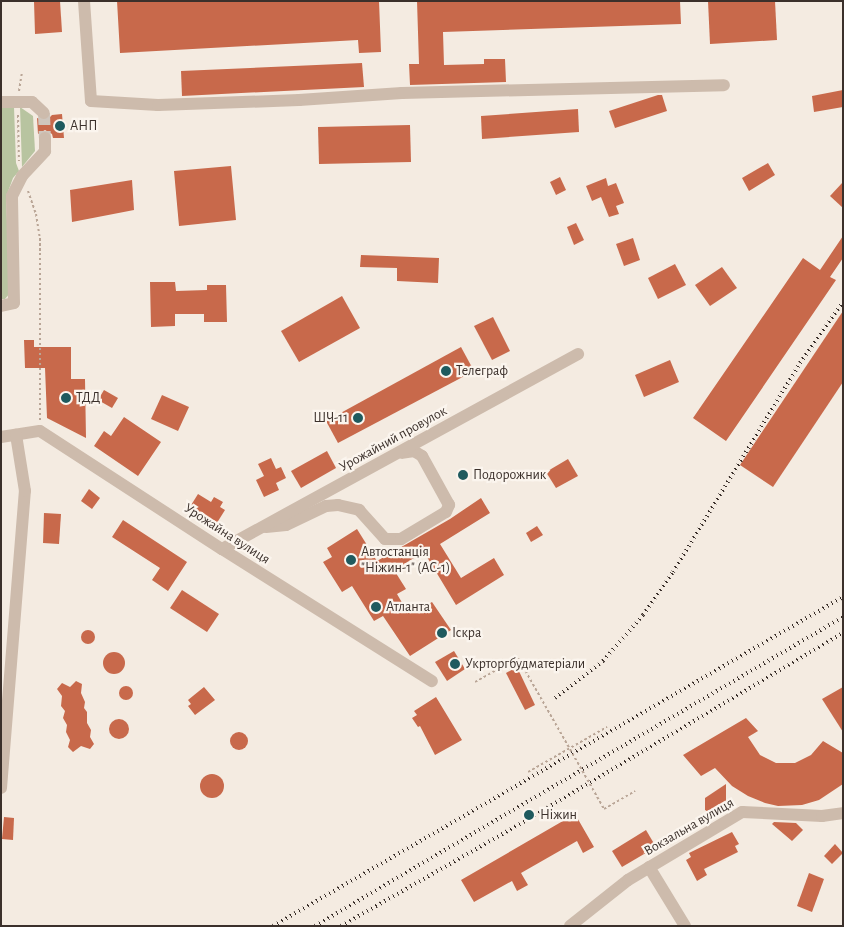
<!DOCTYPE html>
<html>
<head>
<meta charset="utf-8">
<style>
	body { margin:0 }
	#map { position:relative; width:844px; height:927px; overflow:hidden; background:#f4ebe1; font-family:"Alegreya Sans",sans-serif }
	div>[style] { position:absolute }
	.green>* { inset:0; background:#b8c4a0 }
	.building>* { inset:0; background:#c8694b }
	.round { border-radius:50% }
	.minor-tunnel>* { height:12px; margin-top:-6px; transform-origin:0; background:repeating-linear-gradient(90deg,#cfc6bd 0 12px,transparent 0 18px) }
	.path>* { height:2px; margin-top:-1px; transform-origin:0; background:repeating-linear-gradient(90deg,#b9a596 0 2.5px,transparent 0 5px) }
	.minor>* { height:12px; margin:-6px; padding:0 6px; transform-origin:6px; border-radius:6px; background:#cdbbac }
	.rail>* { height:4px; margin-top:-2px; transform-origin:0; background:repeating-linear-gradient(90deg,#3b302b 0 1px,transparent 0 5px) }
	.path-bridge>* { height:2px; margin-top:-1px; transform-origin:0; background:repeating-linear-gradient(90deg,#b9a596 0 2.5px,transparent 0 5px) }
	.dots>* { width:14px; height:14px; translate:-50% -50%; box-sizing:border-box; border:2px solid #fbf5ee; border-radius:50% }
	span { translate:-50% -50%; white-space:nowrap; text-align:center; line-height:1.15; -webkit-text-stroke:4.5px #fbf5ee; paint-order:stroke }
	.poi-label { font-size:14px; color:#3b302b }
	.left { translate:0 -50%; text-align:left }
	.right { translate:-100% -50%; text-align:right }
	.street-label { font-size:14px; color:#3b302b }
	.frame { position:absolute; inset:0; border:2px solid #3b302b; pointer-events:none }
</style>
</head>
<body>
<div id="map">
	<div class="green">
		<i style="clip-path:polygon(1px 107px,14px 107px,16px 163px,19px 171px,13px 178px,6px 197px,10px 293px,5px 299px,1px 299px)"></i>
		<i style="clip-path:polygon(20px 107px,33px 116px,35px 151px,22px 167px)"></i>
	</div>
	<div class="building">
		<i style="clip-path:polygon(34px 1px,60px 1px,62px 32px,35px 34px)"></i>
		<i style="clip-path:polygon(117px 1px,379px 1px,381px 52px,359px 53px,358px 40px,120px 53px)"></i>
		<i style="clip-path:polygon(417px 1px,680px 1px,681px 24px,443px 32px,444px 65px,484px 64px,484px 59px,505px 59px,506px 82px,410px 85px,409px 64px,419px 64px)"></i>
		<i style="clip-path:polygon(708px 1px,775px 1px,777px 40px,710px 44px)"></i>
		<i style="clip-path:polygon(362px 63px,364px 87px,182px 96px,181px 71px)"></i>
		<i style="clip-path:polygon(843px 90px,843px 107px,814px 112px,812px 96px)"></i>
		<i style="clip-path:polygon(658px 95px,662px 95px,667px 111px,615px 128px,609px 111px)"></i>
		<i style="clip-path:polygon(578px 109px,579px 132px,482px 139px,481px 116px)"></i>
		<i style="clip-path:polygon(62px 114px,64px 138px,53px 138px,52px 134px,45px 130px,38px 134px,37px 118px,46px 121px,52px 115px)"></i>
		<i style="clip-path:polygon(410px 125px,411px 162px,319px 164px,318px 127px)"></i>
		<i style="clip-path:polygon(768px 163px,775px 175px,749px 191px,742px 178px)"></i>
		<i style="clip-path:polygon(231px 166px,236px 220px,179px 226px,174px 171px)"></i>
		<i style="clip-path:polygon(560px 177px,566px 190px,556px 195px,550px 182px)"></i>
		<i style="clip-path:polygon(606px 178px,608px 186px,616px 183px,624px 203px,616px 206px,619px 214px,609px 217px,601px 197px,592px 201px,586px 186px)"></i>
		<i style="clip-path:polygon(132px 180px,134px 210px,72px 222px,70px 190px)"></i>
		<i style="clip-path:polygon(843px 182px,843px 208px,830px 196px)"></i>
		<i style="clip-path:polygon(576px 223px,584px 240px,574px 245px,567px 227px)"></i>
		<i style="clip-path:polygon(843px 236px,843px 258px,830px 277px,836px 280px,726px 441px,693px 418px,803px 258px,820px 270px)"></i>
		<i style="clip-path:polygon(633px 238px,640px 260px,624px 266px,616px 244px)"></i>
		<i style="clip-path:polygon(361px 255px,439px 258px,438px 283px,397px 281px,397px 268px,360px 267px)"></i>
		<i style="clip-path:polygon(675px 264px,686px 285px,658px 299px,648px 278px)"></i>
		<i style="clip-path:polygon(722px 267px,737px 288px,710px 306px,695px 285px)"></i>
		<i style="clip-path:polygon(150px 282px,175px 282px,176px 291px,207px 290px,207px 285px,226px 285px,227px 322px,204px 322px,204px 314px,175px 314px,175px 326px,151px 327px)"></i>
		<i style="clip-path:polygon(342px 296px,360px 328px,299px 362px,281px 331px)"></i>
		<i style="clip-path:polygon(843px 311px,843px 382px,773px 487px,740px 465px)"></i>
		<i style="clip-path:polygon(493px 317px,510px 351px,492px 360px,474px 326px)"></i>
		<i style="clip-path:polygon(24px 340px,34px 340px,34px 347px,71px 347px,71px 379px,85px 379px,86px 438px,47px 418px,45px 368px,25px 368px)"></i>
		<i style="clip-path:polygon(461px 347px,474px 371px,338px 443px,326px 421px)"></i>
		<i style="clip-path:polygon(670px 360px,679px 382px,644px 397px,635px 375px)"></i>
		<i style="clip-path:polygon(104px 390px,118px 398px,112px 408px,98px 400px)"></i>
		<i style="clip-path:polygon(162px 395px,189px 407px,178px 431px,151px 419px)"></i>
		<i style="clip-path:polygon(124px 417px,161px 442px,138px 476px,94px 446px,104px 431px,111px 436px)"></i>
		<i style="clip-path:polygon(327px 451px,336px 468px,301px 488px,291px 471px)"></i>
		<i style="clip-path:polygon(271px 458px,276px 469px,281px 467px,286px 478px,276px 483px,279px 490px,264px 497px,256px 480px,264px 476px,258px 464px)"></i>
		<i style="clip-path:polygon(568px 459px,578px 476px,556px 488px,546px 472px)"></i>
		<i style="clip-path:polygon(89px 489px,100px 498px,92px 509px,81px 501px)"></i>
		<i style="clip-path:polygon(198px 494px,211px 502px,214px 497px,223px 502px,220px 507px,225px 510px,215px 526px,188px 510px)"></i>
		<i style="clip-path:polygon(481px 498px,490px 513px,440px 544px,461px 578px,494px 558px,504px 575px,456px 605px,424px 552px,394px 570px,406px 589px,397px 594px,408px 613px,413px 609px,415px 612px,432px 602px,451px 630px,410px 656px,383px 616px,374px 621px,352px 586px,342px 592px,323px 562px,332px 557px,327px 548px,357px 529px,377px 561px,450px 519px)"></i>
		<i style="clip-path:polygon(44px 513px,61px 514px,59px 544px,43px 543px)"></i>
		<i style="clip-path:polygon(123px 520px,187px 562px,168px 591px,152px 580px,160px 568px,112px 537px)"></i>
		<i style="clip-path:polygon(537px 526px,543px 535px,531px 542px,526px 533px)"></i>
		<i style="clip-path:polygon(182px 590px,219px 614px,207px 632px,170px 608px)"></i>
		<i class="round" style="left:81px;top:630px;width:14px;height:14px"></i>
		<i style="clip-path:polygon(454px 651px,465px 669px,447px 681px,435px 662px)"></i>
		<i class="round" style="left:103px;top:652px;width:22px;height:22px"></i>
		<i style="clip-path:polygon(517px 667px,535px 705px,525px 710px,506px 673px)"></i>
		<i style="clip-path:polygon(76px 681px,82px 684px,81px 693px,85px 702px,84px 708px,87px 712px,87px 723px,91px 730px,90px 737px,94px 744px,90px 749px,81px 746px,73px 752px,68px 747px,70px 740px,66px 732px,67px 725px,63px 718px,65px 711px,61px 706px,62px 696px,57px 689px,62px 683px,70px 687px)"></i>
		<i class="round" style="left:119px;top:686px;width:14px;height:14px"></i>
		<i style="clip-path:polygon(204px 687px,215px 700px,195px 715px,188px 706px,191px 704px,188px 700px)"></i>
		<i style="clip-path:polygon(843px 687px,843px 732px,822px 699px)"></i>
		<i style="clip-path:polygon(436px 697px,462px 740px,435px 755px,420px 726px,418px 727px,412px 718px,417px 715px,414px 711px)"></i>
		<i style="clip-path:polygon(746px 718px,758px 731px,748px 737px,760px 755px,776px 763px,795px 763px,811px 755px,823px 741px,843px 753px,843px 784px,819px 800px,802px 805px,778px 806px,765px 803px,748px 796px,732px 786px,715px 768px,701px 776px,683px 755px)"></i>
		<i class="round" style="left:109px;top:719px;width:20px;height:20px"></i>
		<i class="round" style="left:230px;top:732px;width:18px;height:18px"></i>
		<i class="round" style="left:200px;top:774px;width:24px;height:24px"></i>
		<i style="clip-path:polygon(726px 784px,726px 809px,716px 816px,705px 810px,705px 798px)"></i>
		<i style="clip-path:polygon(575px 814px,594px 847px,583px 853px,577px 841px,521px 873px,528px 885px,517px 891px,512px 881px,474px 902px,461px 880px)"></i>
		<i style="clip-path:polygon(4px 817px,14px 818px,13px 840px,2px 839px)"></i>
		<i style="clip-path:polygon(774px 822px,796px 823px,803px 830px,792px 841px,772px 824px)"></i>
		<i style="clip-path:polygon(646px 830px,656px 847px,622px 867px,612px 851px)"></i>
		<i style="clip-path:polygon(732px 832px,739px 844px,735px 846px,738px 852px,704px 869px,707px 875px,697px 881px,686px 860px,691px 857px,689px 853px)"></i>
		<i style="clip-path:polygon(835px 844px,843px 853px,832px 864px,824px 856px)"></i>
		<i style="clip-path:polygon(809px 873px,824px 879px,812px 912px,797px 906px)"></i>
	</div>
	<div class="minor-tunnel">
		<i style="left:44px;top:113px;width:25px;rotate:88deg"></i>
	</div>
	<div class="path">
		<i style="left:19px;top:91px;width:20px;rotate:-81deg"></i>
		<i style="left:18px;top:115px;width:46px;rotate:88.8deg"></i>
		<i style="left:28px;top:191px;width:24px;rotate:71deg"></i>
		<i style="left:36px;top:214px;width:24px;rotate:81deg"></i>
		<i style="left:40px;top:238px;width:182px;rotate:90deg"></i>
		<i style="left:475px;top:682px;width:49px;rotate:-29.2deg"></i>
		<i style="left:528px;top:772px;width:91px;rotate:-29.7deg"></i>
		<i style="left:604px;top:809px;width:36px;rotate:-30deg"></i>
	</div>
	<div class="minor">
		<i style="left:84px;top:1px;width:100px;rotate:86deg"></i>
		<i style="left:91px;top:101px;width:67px;rotate:3.4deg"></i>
		<i style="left:158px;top:105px;width:141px;rotate:-2deg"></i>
		<i style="left:299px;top:100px;width:103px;rotate:-3.9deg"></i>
		<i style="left:402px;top:93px;width:322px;rotate:-1.4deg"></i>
		<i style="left:1px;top:102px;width:31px"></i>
		<i style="left:32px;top:102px;width:16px;rotate:43deg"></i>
		<i style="left:1px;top:306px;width:13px;rotate:-13deg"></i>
		<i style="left:14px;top:303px;width:107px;rotate:-91.1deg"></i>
		<i style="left:12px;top:196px;width:22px;rotate:-63deg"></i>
		<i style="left:22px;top:176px;width:34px;rotate:-47deg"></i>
		<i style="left:45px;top:151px;width:13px;rotate:-90deg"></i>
		<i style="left:1px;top:437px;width:39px;rotate:-9deg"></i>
		<i style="left:40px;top:431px;width:217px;rotate:33deg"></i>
		<i style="left:222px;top:549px;width:248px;rotate:32.2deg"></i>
		<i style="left:266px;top:527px;width:20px;rotate:-6deg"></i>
		<i style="left:286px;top:525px;width:44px;rotate:-25.4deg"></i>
		<i style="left:326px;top:506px;width:12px;rotate:-5deg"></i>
		<i style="left:338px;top:505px;width:22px;rotate:13deg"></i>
		<i style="left:359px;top:510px;width:39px;rotate:48deg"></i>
		<i style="left:385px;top:539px;width:16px"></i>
		<i style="left:401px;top:539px;width:52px;rotate:-31deg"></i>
		<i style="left:446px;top:512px;width:8px;rotate:-67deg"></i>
		<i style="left:449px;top:505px;width:56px;rotate:-118.9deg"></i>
		<i style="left:422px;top:456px;width:9px;rotate:-148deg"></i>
		<i style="left:414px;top:451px;width:12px;rotate:171deg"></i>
		<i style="left:222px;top:549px;width:406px;rotate:-28.7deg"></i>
		<i style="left:1px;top:788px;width:298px;rotate:-85.4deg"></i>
		<i style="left:25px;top:491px;width:57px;rotate:-99.1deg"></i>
		<i style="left:649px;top:867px;width:69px;rotate:58.6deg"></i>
		<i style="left:570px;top:926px;width:74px;rotate:-38.4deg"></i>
		<i style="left:628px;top:880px;width:133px;rotate:-30.8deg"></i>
		<i style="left:742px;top:812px;width:80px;rotate:2.9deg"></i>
		<i style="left:822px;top:816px;width:21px;rotate:-8deg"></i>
	</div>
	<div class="rail">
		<i style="left:555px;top:698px;width:61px;rotate:-37.6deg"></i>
		<i style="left:603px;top:661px;width:61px;rotate:-49deg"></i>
		<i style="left:643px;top:615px;width:52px;rotate:-55.1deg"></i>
		<i style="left:673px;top:572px;width:245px;rotate:-58.7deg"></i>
		<i style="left:800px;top:363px;width:75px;rotate:-54.8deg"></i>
		<i style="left:273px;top:926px;width:658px;rotate:-29.99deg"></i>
		<i style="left:315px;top:926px;width:612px;rotate:-30.34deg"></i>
		<i style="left:341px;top:926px;width:218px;rotate:-29.7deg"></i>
		<i style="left:530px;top:818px;width:364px;rotate:-30.6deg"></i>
	</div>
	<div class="path-bridge">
		<i style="left:518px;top:658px;width:174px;rotate:60.3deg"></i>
	</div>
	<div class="dots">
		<i style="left:60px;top:126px;background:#1f5a5e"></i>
		<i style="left:446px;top:371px;background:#1f5a5e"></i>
		<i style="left:66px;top:398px;background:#1f5a5e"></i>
		<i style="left:358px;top:418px;background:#1f5a5e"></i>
		<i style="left:463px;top:475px;background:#1f5a5e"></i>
		<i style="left:351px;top:560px;background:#1f5a5e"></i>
		<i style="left:376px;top:607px;background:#1f5a5e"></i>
		<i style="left:442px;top:633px;background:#1f5a5e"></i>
		<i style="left:455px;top:664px;background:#1f5a5e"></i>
		<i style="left:529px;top:815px;background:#1f5a5e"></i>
	</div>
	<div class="poi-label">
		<span class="left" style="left:70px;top:126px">АНП</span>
		<span class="left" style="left:456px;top:371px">Телеграф</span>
		<span class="left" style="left:76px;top:398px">ТДД</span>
		<span class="right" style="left:348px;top:418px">ШЧ-11</span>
		<span class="left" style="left:473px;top:475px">Подорожник</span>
		<span class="left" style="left:361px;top:560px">Автостанція<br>"Ніжин-1" (АС-1)</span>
		<span class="left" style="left:386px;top:607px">Атланта</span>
		<span class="left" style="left:452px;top:633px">Іскра</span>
		<span class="left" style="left:465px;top:664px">Укрторгбудматеріали</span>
		<span class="left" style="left:540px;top:815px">Ніжин</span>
	</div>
	<div class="street-label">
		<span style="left:393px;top:439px;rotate:-29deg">Урожайний провулок</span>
		<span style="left:227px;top:534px;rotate:33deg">Урожайна вулиця</span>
		<span style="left:689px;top:827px;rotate:-30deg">Вокзальна вулиця</span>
	</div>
	<div class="frame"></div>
</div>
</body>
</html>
